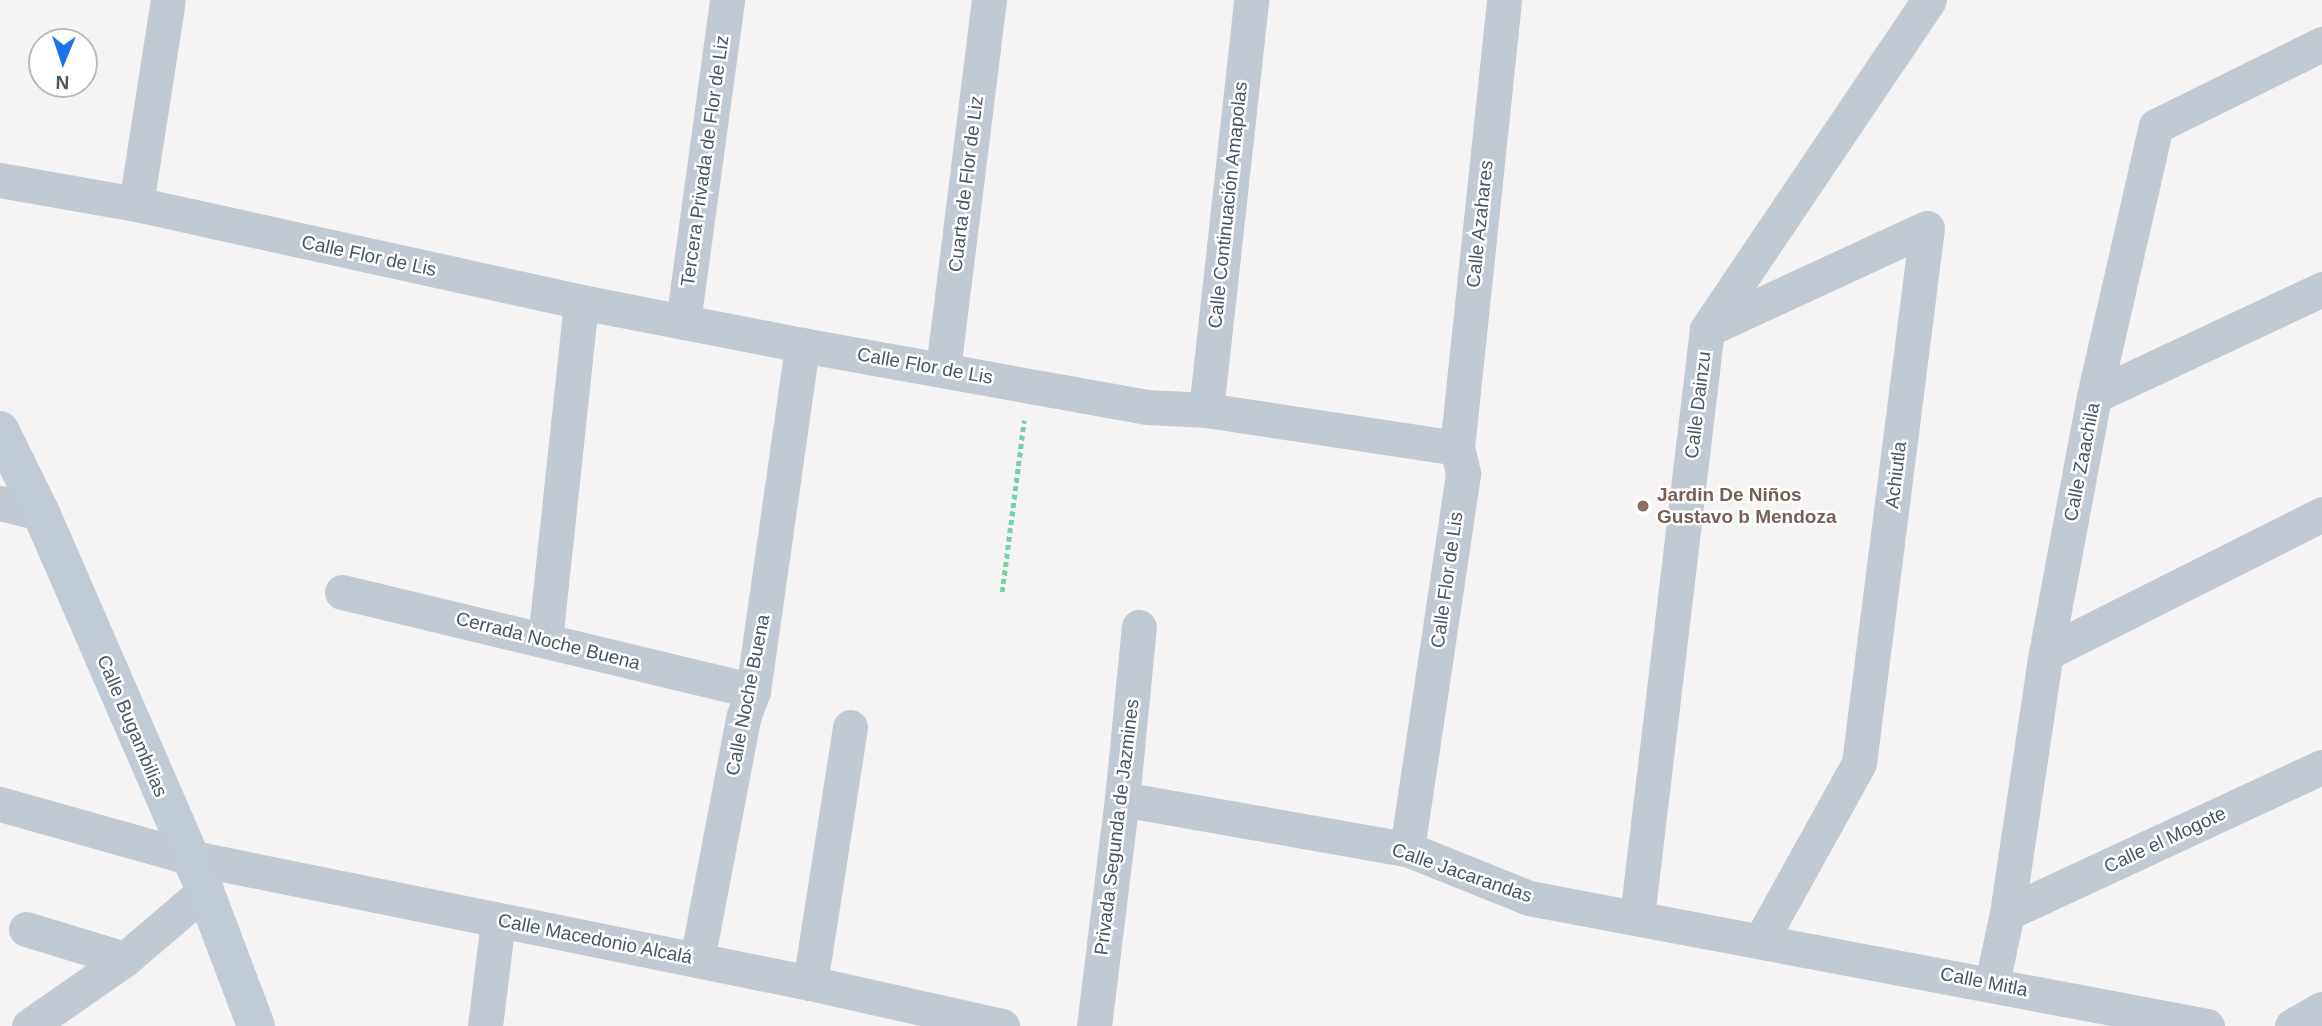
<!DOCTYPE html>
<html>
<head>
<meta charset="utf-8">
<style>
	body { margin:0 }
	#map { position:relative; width:2322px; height:1026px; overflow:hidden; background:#f5f3f3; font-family:Helvetica,sans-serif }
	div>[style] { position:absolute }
	.path>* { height:4.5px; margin-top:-2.25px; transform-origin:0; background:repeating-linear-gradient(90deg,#7ad0a6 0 5px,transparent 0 8.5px) }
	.street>* { height:35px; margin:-17.5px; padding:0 17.5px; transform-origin:17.5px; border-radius:17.5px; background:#c1cad2 }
	.secondary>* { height:38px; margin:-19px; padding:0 19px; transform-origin:19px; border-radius:19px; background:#c1cbd6 }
	.dots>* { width:19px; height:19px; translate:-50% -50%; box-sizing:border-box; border:4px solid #fff; border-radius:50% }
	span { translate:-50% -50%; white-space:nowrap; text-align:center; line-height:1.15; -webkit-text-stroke:5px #fff; paint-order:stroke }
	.street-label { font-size:19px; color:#4a5661 }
	.education-label { font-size:19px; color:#785e54; font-weight:700 }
	.left { translate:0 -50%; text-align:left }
	.north { position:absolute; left:28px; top:28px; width:70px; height:70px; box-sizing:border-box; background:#fff; border:2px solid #b7bbc0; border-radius:50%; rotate:182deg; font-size:19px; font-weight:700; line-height:28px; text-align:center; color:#4a5661 }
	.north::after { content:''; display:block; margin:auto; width:24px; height:32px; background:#1a73e8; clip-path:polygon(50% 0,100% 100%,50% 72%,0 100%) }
</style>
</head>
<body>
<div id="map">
	<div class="path">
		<i style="left:1002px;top:592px;width:173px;rotate:-82.7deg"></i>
	</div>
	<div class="street">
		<i style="left:0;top:180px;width:138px;rotate:10deg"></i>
		<i style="left:136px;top:204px;width:456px;rotate:12.4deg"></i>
		<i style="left:581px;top:302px;width:225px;rotate:11deg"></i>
		<i style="left:802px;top:345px;width:352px;rotate:10.2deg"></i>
		<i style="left:1148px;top:407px;width:58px;rotate:3deg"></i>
		<i style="left:1206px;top:410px;width:254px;rotate:8.6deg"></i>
		<i style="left:136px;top:204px;width:206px;rotate:-81.1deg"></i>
		<i style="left:683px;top:322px;width:325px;rotate:-82.2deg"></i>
		<i style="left:1708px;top:329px;width:241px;rotate:-24.8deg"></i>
		<i style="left:943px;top:369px;width:372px;rotate:-82.9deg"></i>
		<i style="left:2094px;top:396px;width:252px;rotate:-25.1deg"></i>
		<i style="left:1206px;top:410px;width:412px;rotate:-83.7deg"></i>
		<i style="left:0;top:503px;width:42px;rotate:13.7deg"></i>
		<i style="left:342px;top:592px;width:423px;rotate:13.5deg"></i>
		<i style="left:545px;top:640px;width:340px;rotate:-83.9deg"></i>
		<i style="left:2046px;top:653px;width:309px;rotate:-26.7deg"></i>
		<i style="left:1122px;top:799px;width:289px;rotate:10deg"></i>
		<i style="left:1407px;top:849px;width:131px;rotate:21.9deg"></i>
		<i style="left:1529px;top:898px;width:690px;rotate:10.69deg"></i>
		<i style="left:0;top:804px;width:195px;rotate:15.7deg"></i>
		<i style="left:188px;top:857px;width:635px;rotate:11.45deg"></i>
		<i style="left:810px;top:983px;width:197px;rotate:12.6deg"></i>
		<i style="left:1407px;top:849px;width:380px;rotate:-81.5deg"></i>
		<i style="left:1463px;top:473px;width:26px;rotate:-103deg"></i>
		<i style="left:1457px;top:448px;width:450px;rotate:-84deg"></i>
		<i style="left:2007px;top:913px;width:347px;rotate:-24.9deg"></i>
		<i style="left:1637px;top:917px;width:592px;rotate:-83.21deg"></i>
		<i style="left:1707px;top:329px;width:397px;rotate:-56deg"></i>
		<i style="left:26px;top:929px;width:103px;rotate:16.9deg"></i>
		<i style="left:1761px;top:940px;width:202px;rotate:-61deg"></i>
		<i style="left:1859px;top:763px;width:539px;rotate:-82.76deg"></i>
		<i style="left:697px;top:960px;width:246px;rotate:-79.2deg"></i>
		<i style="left:743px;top:718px;width:29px;rotate:-70deg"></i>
		<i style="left:753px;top:691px;width:349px;rotate:-81.9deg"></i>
		<i style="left:810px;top:983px;width:259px;rotate:-81.1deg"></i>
		<i style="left:1992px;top:983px;width:72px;rotate:-77.9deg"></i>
		<i style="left:2007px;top:913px;width:263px;rotate:-81.5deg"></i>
		<i style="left:2046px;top:653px;width:261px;rotate:-79.4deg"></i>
		<i style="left:2094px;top:396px;width:277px;rotate:-77.1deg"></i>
		<i style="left:2156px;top:126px;width:185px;rotate:-26.3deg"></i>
		<i style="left:29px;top:1026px;width:117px;rotate:-34.9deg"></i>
		<i style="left:125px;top:959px;width:105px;rotate:-40.4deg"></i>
		<i style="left:485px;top:1026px;width:107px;rotate:-83deg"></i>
		<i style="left:1094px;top:1026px;width:229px;rotate:-83deg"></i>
		<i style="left:1122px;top:799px;width:173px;rotate:-84.4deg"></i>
		<i style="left:2292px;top:1026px;width:34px;rotate:-30deg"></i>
	</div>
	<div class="secondary">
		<i style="left:0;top:430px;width:93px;rotate:63.7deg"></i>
		<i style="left:41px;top:513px;width:412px;rotate:66.5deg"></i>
		<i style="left:205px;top:891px;width:144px;rotate:69.3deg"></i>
	</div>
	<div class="dots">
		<i style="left:1643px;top:506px;background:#8d6e63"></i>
	</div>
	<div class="street-label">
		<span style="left:705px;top:161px;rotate:-82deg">Tercera Privada de Flor de Liz</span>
		<span style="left:966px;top:184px;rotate:-83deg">Cuarta de Flor de Liz</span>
		<span style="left:1228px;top:205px;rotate:-84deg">Calle Continuación Amapolas</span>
		<span style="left:1480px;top:224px;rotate:-84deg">Calle Azahares</span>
		<span style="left:369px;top:256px;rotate:12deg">Calle Flor de Lis</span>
		<span style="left:925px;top:366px;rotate:10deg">Calle Flor de Lis</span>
		<span style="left:1698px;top:405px;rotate:-83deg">Calle Dainzu</span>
		<span style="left:2082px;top:462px;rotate:-79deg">Calle Zaachila</span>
		<span style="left:1896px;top:475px;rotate:-83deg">Achiutla</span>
		<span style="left:1447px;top:580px;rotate:-82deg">Calle Flor de Lis</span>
		<span style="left:548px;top:641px;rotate:14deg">Cerrada Noche Buena</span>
		<span style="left:748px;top:695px;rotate:-79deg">Calle Noche Buena</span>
		<span style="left:132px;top:726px;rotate:67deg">Calle Bugambilias</span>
		<span style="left:1117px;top:827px;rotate:-83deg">Privada Segunda de Jazmines</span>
		<span style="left:2165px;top:840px;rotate:-25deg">Calle el Mogote</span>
		<span style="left:1462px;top:873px;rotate:19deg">Calle Jacarandas</span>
		<span style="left:595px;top:939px;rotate:11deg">Calle Macedonio Alcalá</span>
		<span style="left:1984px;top:982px;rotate:11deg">Calle Mitla</span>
	</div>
	<div class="education-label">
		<span class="left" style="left:1657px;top:506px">Jardin De Niños<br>Gustavo b Mendoza</span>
	</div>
	<div class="north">N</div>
</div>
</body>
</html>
